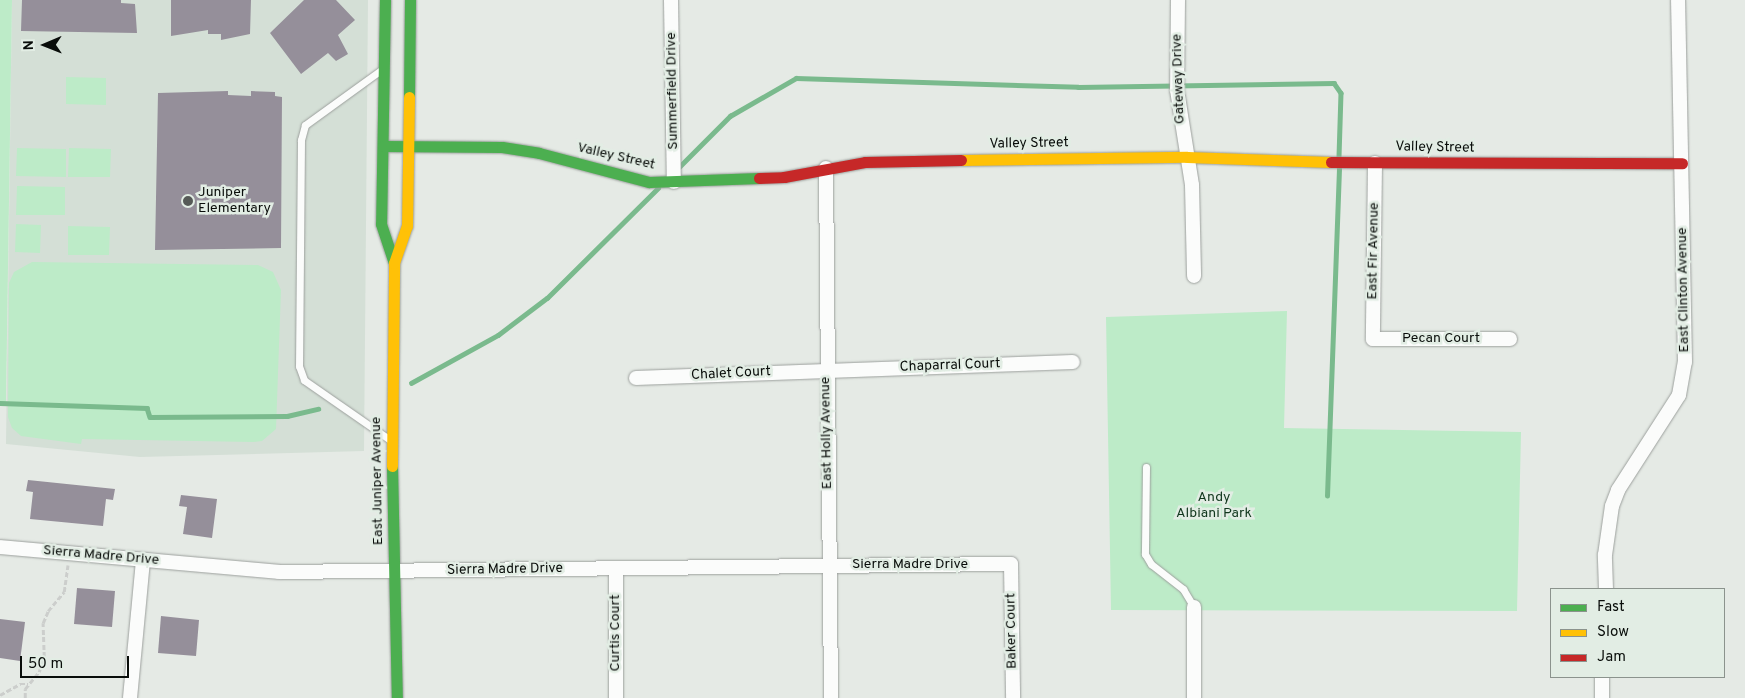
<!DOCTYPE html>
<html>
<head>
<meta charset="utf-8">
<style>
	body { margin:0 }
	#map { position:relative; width:1745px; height:698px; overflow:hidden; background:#e5eae5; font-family:Overpass,sans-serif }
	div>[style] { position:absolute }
	.built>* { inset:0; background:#d4dfd6 }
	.green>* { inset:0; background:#bdebc8 }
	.stream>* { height:4.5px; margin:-2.25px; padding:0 2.25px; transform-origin:2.25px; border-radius:2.25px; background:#7aba8d }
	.building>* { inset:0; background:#958f9a }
	.path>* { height:2.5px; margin-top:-1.25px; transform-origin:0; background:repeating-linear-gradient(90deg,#cccecc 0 5px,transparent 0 7.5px) }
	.roads { filter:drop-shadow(0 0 1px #9ca09d) drop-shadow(0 0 1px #9ca09d) }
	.lane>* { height:7px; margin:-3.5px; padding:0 3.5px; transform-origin:3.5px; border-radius:3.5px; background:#fbfcfb }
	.street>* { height:14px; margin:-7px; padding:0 7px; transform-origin:7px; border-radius:7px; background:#fbfcfb }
	.fast>* { height:11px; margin:-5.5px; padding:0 5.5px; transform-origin:5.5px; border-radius:5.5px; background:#4caf50 }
	.slow>* { height:11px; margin:-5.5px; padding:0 5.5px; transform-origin:5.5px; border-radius:5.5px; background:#ffc107 }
	.jam>* { height:11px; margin:-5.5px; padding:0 5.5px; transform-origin:5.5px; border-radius:5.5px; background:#c62828 }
	.dots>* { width:14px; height:14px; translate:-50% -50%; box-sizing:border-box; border:2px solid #e2ede4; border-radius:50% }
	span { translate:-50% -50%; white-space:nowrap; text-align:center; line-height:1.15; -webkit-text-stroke:5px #e2ede4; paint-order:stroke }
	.street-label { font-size:14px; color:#090d0a }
	.poi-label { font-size:14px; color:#090d0a }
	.left { translate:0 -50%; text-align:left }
	.park-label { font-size:14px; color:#10361c }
	.legend { position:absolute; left:1550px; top:588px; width:175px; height:90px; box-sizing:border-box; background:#e2ede4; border:1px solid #8b938d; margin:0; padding:6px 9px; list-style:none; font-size:15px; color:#090d0a }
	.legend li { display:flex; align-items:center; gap:10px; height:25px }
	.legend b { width:25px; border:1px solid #8b938d }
	.north { position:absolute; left:20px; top:20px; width:50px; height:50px; -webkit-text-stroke:4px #e2ede4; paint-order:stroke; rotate:269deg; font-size:14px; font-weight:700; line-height:20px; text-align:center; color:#090d0a }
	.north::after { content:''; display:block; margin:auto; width:18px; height:22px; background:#090d0a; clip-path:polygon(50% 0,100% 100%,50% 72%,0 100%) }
	.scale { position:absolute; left:20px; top:656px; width:109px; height:22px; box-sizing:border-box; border:2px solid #090d0a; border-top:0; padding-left:6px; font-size:15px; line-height:18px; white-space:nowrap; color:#090d0a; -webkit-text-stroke:4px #e2ede4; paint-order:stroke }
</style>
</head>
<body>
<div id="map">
	<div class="built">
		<i style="clip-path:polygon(12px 0,368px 0,364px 451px,140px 457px,6px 444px)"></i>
	</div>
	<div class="green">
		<i style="clip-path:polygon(0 0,12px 0,6px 402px,0 402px)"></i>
		<i style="clip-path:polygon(66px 77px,106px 78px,106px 105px,66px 104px)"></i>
		<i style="clip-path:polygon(17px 148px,66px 149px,66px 177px,16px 176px)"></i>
		<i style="clip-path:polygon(69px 148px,111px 149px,110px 177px,68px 177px)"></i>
		<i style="clip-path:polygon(17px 186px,65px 187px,65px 215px,16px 215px)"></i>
		<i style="clip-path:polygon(16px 224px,41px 225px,40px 253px,15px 252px)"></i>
		<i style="clip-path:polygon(68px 226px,110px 227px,109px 255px,68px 255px)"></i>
		<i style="clip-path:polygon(32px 262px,258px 265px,273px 272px,281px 290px,276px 429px,262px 441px,253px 442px,82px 439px,81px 444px,21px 436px,12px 428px,8px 417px,9px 283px,14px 272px)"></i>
		<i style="clip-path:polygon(1287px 311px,1284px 428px,1521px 432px,1517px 611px,1111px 610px,1106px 317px)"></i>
	</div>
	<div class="stream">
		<i style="left:678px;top:168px;width:74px;rotate:-45deg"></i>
		<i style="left:730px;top:116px;width:76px;rotate:-29.9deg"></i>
		<i style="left:796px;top:78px;width:282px;rotate:1.8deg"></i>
		<i style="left:1078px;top:87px;width:256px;rotate:-0.9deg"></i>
		<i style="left:1334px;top:83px;width:12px;rotate:55deg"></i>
		<i style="left:1341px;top:93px;width:64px;rotate:91.8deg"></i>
		<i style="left:411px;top:383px;width:99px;rotate:-28.9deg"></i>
		<i style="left:498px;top:335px;width:61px;rotate:-37.1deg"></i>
		<i style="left:547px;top:298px;width:156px;rotate:-44.7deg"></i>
		<i style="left:0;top:403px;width:147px;rotate:1.9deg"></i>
		<i style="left:147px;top:408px;width:9px;rotate:72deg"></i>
		<i style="left:150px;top:417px;width:137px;rotate:-0.4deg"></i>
		<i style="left:287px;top:416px;width:32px;rotate:-13deg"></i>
		<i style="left:1327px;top:496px;width:329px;rotate:-87.9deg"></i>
	</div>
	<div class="building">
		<i style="clip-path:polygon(22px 0,121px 0,121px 3px,135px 4px,137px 33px,21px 31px)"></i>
		<i style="clip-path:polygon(171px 0,251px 0,250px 34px,221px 40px,221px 34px,208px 34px,208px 30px,171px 36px)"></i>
		<i style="clip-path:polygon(304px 0,336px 0,355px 20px,338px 35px,348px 54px,336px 61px,328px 53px,301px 74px,270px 33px)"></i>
		<i style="clip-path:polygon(228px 91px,228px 95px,251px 96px,251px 91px,275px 92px,275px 96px,282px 97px,281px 248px,155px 250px,158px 93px)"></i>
		<i style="clip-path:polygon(28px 480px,115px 489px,113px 500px,106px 499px,103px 526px,30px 519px,33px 492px,26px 491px)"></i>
		<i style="clip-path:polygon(181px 495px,217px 499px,212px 538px,183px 534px,187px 507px,179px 506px)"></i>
		<i style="clip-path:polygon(77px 588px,115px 591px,112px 627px,74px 624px)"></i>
		<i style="clip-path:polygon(161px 616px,199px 620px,196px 656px,158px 653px)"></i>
		<i style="clip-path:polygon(0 619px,25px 622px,20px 661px,0 658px)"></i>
	</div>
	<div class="path">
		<i style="left:0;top:695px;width:23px;rotate:-29deg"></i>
		<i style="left:20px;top:684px;width:8px"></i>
		<i style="left:25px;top:698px;width:9px;rotate:-90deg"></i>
		<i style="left:25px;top:689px;width:22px;rotate:-51deg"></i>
		<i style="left:39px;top:672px;width:16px;rotate:-72deg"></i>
		<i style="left:44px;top:657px;width:34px;rotate:-92deg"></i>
		<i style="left:43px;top:623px;width:13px;rotate:-67deg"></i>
		<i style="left:48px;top:611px;width:25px;rotate:-50deg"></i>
		<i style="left:64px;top:592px;width:27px;rotate:-82deg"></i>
	</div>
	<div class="roads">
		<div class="lane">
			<i style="left:381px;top:70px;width:94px;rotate:144.1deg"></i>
			<i style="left:305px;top:125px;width:16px;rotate:105deg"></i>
			<i style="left:301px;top:140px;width:226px;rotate:90.5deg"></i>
			<i style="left:299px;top:366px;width:15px;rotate:70deg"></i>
			<i style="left:304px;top:380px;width:103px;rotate:34.8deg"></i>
			<i style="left:1146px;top:467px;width:87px;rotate:90.7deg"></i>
			<i style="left:1145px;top:554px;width:12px;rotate:59deg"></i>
			<i style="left:1151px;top:564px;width:41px;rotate:38deg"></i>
			<i style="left:1183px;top:589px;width:21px;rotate:59deg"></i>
		</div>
		<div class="street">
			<i style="left:671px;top:0;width:182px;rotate:89.1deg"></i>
			<i style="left:1178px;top:0;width:90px;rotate:90.6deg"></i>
			<i style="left:1177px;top:90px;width:96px;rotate:81deg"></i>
			<i style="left:1192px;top:185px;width:91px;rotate:88.7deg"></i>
			<i style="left:1375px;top:163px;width:176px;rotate:90.7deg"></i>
			<i style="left:1373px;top:339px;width:137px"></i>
			<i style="left:826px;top:168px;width:530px;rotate:89.46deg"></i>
			<i style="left:636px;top:378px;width:437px;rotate:-2.1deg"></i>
			<i style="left:0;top:547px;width:280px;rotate:5.1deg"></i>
			<i style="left:279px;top:572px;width:732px;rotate:-0.63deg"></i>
			<i style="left:1011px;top:564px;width:134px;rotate:89.1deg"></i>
			<i style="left:1606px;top:589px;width:34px;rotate:-92deg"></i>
			<i style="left:1605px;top:555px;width:49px;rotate:-81.9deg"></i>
			<i style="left:1612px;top:506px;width:17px;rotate:-69deg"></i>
			<i style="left:1618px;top:490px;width:113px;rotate:-57.3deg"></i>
			<i style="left:1679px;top:395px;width:34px;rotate:-80deg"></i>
			<i style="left:1685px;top:362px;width:362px;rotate:-91.1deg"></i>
			<i style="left:130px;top:698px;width:139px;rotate:-84.6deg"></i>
			<i style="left:616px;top:698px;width:130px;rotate:-90deg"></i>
			<i style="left:1194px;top:698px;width:91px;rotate:-90deg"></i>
			<i style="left:1602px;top:698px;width:21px;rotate:-90deg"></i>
		</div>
		<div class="fast">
			<i style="left:385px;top:0;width:224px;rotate:91deg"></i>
			<i style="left:381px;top:224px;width:41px;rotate:71.6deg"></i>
			<i style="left:409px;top:97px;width:97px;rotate:-89.4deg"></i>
			<i style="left:383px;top:146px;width:119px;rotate:0.5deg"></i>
			<i style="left:502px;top:147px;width:37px;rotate:9deg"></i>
			<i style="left:539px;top:153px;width:114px;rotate:14.8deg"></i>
			<i style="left:649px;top:182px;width:110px;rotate:-2.1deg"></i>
			<i style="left:392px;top:466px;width:232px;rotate:88.8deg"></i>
		</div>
		<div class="slow">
			<i style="left:961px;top:160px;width:226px;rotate:-0.8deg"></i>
			<i style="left:1187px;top:157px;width:144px;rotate:2deg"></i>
			<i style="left:392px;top:466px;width:203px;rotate:-89.4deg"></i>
			<i style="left:394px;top:263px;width:39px;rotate:-71deg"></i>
			<i style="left:407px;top:226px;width:129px;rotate:-89.1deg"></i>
		</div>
		<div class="jam">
			<i style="left:1331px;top:162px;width:351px;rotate:0.2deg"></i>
			<i style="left:759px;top:178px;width:25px;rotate:-2deg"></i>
			<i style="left:784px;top:177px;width:82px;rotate:-10.5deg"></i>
			<i style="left:865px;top:162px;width:96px;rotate:-1.2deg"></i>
		</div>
	</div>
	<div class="dots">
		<i style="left:188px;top:201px;background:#565a57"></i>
	</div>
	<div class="street-label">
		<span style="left:1179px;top:79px;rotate:-92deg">Gateway Drive</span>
		<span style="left:673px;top:91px;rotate:-91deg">Summerfield Drive</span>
		<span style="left:1029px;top:144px;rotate:-1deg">Valley Street</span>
		<span style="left:1435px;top:148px;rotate:1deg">Valley Street</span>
		<span style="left:616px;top:157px;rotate:13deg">Valley Street</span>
		<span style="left:1374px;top:251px;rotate:-89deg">East Fir Avenue</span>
		<span style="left:1684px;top:290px;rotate:-91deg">East Clinton Avenue</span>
		<span style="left:1441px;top:339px">Pecan Court</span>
		<span style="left:950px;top:366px;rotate:-2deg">Chaparral Court</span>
		<span style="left:731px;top:374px;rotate:-3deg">Chalet Court</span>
		<span style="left:827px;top:433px;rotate:-91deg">East Holly Avenue</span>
		<span style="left:378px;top:481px;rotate:-91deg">East Juniper Avenue</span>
		<span style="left:101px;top:556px;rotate:5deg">Sierra Madre Drive</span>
		<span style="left:910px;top:565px">Sierra Madre Drive</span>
		<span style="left:505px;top:570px;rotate:-1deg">Sierra Madre Drive</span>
		<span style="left:1012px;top:631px;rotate:-91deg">Baker Court</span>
		<span style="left:616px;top:633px;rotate:-90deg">Curtis Court</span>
	</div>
	<div class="poi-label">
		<span class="left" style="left:198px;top:201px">Juniper<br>Elementary</span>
	</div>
	<div class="park-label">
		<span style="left:1214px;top:506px">Andy<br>Albiani Park</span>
	</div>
	<ul class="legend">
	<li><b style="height:6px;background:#4caf50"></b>Fast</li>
	<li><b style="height:6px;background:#ffc107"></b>Slow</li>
	<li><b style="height:6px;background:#c62828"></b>Jam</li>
	</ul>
	<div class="north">N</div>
	<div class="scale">50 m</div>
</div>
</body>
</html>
